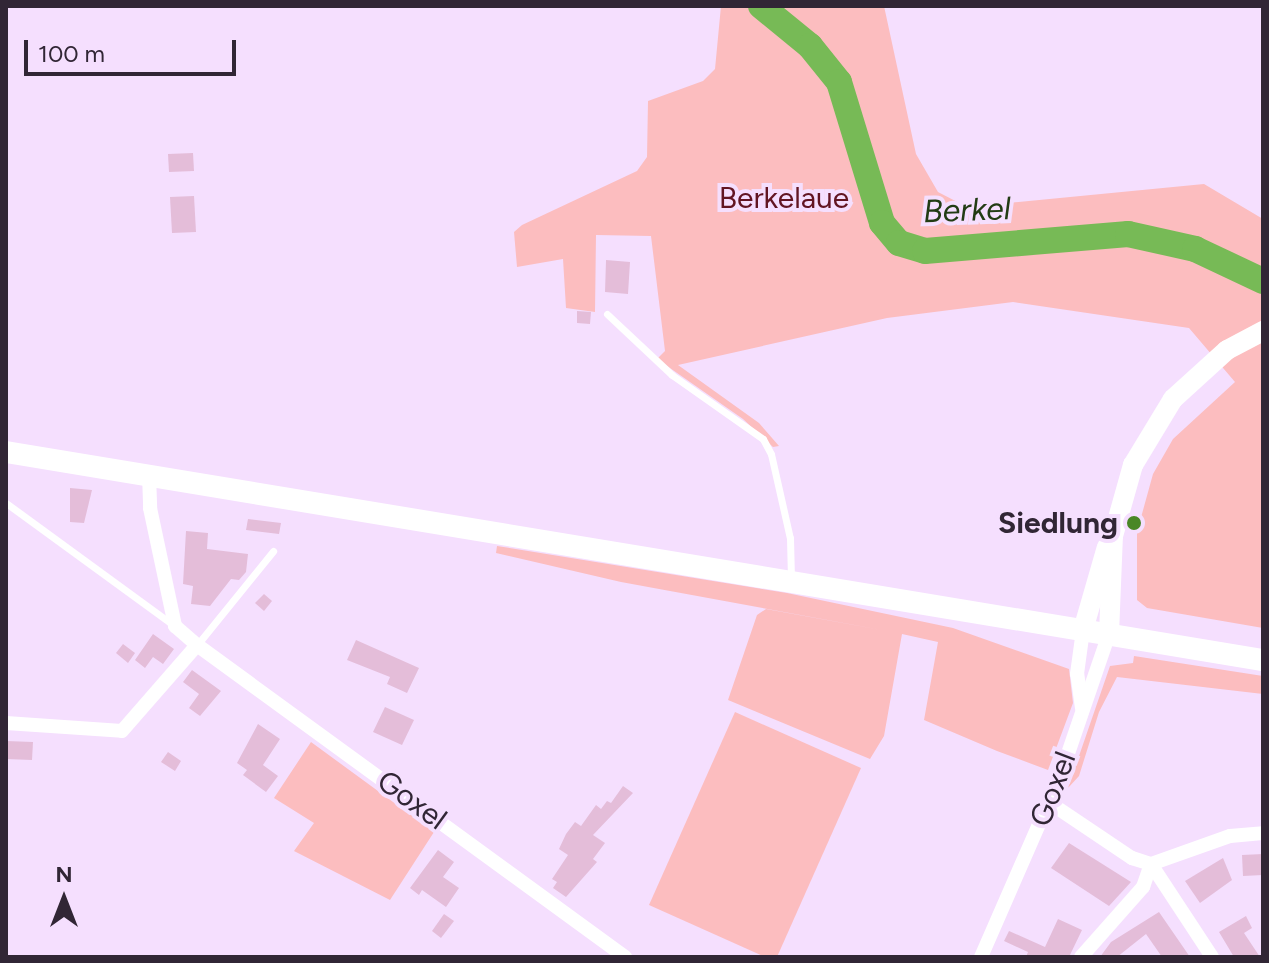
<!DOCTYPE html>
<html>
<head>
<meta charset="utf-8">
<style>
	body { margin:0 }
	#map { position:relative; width:1269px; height:963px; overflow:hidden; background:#f5dffe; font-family:Figtree,sans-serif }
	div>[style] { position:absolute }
	.green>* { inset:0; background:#fcbdbf }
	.river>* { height:26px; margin:-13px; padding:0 13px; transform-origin:13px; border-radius:13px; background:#77ba56 }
	.building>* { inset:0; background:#e4bdd9 }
	.lane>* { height:7px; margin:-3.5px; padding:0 3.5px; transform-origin:3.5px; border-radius:3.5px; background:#fff }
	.street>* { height:14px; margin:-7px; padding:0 7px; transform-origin:7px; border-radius:7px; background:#fff }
	.secondary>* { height:20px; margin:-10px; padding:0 10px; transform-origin:10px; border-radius:10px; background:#fff }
	.primary>* { height:22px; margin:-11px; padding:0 11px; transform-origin:11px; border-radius:11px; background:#fff }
	.dots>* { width:22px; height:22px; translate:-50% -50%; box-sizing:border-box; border:4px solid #f5dffe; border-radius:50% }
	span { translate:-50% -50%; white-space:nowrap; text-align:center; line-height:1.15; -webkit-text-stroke:8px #f5dffe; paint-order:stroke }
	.park-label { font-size:30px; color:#621522 }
	.poi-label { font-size:30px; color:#312635; font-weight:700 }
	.right { translate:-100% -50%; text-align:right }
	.street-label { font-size:30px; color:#312635 }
	.water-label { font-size:32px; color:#223c14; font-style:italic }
	.frame { position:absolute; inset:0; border:8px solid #312635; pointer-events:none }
	.north { position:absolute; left:24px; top:859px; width:80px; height:80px; -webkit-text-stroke:6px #f5dffe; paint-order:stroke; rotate:0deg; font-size:22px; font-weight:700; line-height:32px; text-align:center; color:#312635 }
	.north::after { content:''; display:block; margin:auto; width:28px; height:36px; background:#312635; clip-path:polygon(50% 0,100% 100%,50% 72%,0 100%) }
	.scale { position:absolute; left:24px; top:40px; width:212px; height:36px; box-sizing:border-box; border:4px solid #312635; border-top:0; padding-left:10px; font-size:24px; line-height:28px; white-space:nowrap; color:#312635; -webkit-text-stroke:6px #f5dffe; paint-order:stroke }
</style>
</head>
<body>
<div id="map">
	<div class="green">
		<i style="clip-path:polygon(721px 6px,884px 6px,916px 154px,938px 192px,967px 207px,1204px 184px,1263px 219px,1263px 628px,1147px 608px,1137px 600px,1137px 532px,1153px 474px,1173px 439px,1235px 382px,1189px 328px,1013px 302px,887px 318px,678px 365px,759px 423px,779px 446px,773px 447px,743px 419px,657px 359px,665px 351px,651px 236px,596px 235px,595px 312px,566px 308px,563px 259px,517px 267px,514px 232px,522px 225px,637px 171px,647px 157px,648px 101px,703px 81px,715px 69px)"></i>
		<i style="clip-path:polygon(497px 546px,787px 593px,953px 628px,1069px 669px,1073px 703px,1048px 770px,997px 751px,924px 720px,938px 642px,902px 634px,884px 736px,870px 759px,728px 700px,757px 615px,766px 609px,887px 631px,621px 582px,496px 553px)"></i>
		<i style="clip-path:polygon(1134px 656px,1263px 676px,1263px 694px,1117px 677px,1099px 712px,1079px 776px,1068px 788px,1110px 666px,1133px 663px)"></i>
		<i style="clip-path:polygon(735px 712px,861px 768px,777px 957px,765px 957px,649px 905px)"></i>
		<i style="clip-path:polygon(311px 742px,434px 832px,390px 900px,294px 851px,314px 823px,274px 798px)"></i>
	</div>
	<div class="river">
		<i style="left:761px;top:6px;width:63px;rotate:39.2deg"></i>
		<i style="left:810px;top:46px;width:46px;rotate:51.1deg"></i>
		<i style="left:839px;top:82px;width:147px;rotate:73deg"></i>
		<i style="left:882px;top:223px;width:26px;rotate:50deg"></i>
		<i style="left:899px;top:243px;width:27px;rotate:17deg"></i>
		<i style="left:925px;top:251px;width:204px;rotate:-4.8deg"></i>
		<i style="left:1128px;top:234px;width:69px;rotate:12.6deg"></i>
		<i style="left:1195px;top:249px;width:75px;rotate:25.2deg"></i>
	</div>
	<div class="building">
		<i style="clip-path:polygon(193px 153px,194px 171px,169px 172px,168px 154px)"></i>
		<i style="clip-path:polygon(194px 196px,196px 232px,172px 233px,170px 197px)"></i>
		<i style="clip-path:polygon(606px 260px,630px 262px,628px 294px,605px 292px)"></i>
		<i style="clip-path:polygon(577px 311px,591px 312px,590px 324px,577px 323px)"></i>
		<i style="clip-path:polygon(70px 488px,92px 490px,84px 523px,70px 522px)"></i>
		<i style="clip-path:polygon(248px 519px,281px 523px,279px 534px,246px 530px)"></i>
		<i style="clip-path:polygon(186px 531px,208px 533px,207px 549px,248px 554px,246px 572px,239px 580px,231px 579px,210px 606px,191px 604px,193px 586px,183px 584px)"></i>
		<i style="clip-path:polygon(264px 594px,272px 601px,264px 611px,255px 603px)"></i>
		<i style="clip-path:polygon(153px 634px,174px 649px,163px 664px,153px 657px,145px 668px,135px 660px)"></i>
		<i style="clip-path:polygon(356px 640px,419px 668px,407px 693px,387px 684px,390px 677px,347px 660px)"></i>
		<i style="clip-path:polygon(123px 644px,135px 653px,128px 663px,116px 653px)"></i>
		<i style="clip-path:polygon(192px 670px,221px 691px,200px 716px,189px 708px,199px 694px,183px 682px)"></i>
		<i style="clip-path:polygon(385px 707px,414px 720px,402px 745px,373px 732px)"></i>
		<i style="clip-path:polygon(258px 724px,280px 739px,263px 765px,278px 776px,266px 792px,243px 775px,247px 770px,237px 763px)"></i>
		<i style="clip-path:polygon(6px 741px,33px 742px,32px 760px,6px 759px)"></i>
		<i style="clip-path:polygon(168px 752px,181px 761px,175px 771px,161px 762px)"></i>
		<i style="clip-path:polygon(623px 786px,633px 793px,593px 835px,605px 843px,593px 859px,597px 862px,566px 897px,553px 888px,557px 882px,552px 879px,568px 855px,559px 849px,566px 834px,575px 822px,581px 826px,596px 805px,601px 809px,607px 801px,611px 803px)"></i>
		<i style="clip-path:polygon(1069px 843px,1131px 882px,1109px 906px,1051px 868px)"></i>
		<i style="clip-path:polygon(438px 850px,454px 862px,443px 877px,459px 888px,446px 907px,422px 890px,419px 895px,410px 888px)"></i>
		<i style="clip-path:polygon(1263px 854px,1263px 875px,1243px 876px,1242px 855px)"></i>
		<i style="clip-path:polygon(1223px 858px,1232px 880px,1200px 903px,1185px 881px)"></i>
		<i style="clip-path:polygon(1159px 912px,1190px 957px,1162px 957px,1146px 934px,1117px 957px,1100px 957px,1111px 942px)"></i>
		<i style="clip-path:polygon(444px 914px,454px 921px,441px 938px,432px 931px)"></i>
		<i style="clip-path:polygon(1246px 916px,1252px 928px,1244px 933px,1260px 957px,1234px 957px,1219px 932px)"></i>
		<i style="clip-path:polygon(1058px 919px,1082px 930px,1069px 957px,1026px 957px,1028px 952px,1004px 941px,1009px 931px,1045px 947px)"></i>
	</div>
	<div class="lane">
		<i style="left:607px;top:314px;width:89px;rotate:43.2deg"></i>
		<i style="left:672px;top:375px;width:111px;rotate:35.1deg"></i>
		<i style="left:763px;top:439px;width:17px;rotate:62deg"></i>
		<i style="left:771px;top:454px;width:86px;rotate:77.3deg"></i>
		<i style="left:790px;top:538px;width:41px;rotate:88.6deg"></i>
		<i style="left:6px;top:503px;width:207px;rotate:36.1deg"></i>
		<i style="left:197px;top:645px;width:121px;rotate:-51deg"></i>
	</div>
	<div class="street">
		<i style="left:149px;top:474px;width:34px;rotate:88deg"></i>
		<i style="left:150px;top:508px;width:121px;rotate:78deg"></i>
		<i style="left:175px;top:626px;width:29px;rotate:41deg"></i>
		<i style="left:1082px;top:708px;width:34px;rotate:-98deg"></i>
		<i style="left:1077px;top:674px;width:44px;rotate:-82.2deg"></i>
		<i style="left:6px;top:723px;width:116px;rotate:3.9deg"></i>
		<i style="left:122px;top:731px;width:114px;rotate:-48.9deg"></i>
		<i style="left:197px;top:645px;width:530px;rotate:36.09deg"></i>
		<i style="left:1050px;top:803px;width:99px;rotate:33.9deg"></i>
		<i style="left:1132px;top:858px;width:20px;rotate:18deg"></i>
		<i style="left:1151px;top:864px;width:111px;rotate:56.7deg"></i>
		<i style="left:981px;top:957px;width:200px;rotate:-66.4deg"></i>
		<i style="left:1061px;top:774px;width:148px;rotate:-71.1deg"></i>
		<i style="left:1081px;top:957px;width:94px;rotate:-48.5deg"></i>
		<i style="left:1143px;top:887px;width:24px;rotate:-71deg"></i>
		<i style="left:1151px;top:864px;width:84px;rotate:-19.5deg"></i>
		<i style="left:1230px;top:836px;width:33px;rotate:-5deg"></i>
	</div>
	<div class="secondary">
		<i style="left:1083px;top:630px;width:86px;rotate:-73.9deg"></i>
		<i style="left:1109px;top:634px;width:98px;rotate:-87.7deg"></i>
		<i style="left:1113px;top:536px;width:74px;rotate:-74.3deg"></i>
		<i style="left:1133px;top:465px;width:77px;rotate:-58.8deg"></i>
		<i style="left:1173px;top:399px;width:73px;rotate:-42.2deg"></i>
		<i style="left:1227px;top:350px;width:41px;rotate:-27.8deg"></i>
	</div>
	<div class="primary">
		<i style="left:6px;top:452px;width:1274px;rotate:9.4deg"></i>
	</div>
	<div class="dots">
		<i style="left:1134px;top:523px;background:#4a8726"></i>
	</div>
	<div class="park-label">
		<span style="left:784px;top:198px">Berkelaue</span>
	</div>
	<div class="poi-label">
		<span class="right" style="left:1118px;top:523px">Siedlung</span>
	</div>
	<div class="street-label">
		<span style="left:1053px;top:789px;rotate:-69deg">Goxel</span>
		<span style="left:412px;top:800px;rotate:36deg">Goxel</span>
	</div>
	<div class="water-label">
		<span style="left:967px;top:210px;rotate:-2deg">Berkel</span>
	</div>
	<div class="frame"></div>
	<div class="north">N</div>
	<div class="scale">100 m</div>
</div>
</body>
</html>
